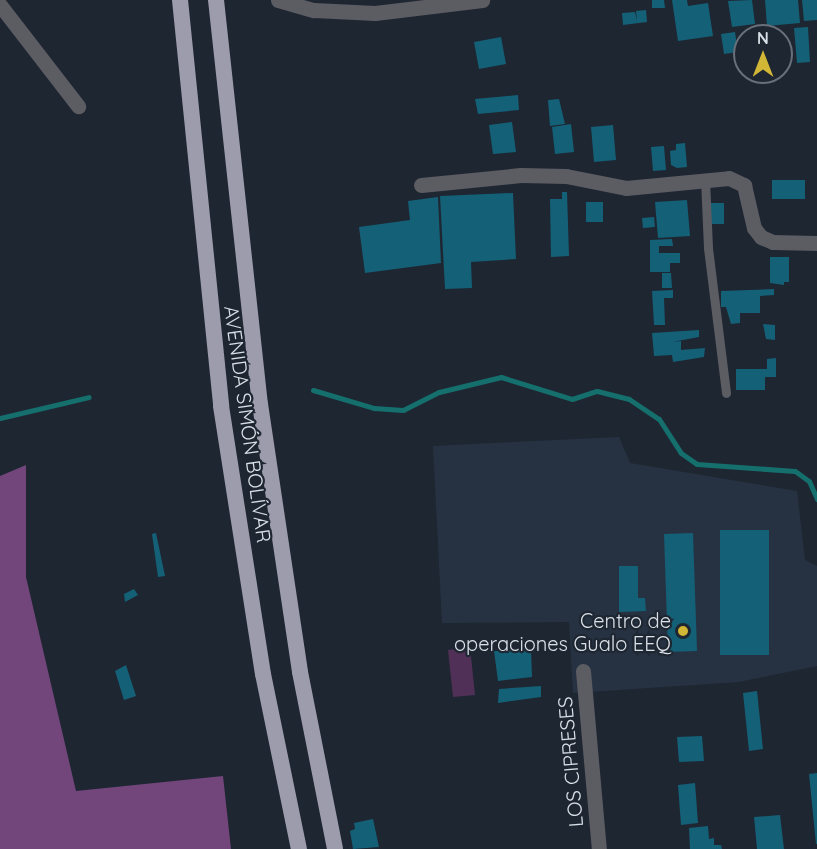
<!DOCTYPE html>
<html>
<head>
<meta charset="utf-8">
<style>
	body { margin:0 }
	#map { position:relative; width:817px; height:849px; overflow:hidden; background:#1e2632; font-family:Quicksand,sans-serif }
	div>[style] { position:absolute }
	.built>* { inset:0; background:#263242 }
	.green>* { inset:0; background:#503057 }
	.forest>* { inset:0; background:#72467b }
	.stream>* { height:5px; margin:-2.5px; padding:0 2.5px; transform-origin:2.5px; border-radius:2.5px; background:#156f6d }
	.building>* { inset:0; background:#146077 }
	.service>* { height:9px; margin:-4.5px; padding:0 4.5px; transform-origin:4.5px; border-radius:4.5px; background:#5c5c63 }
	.minor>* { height:15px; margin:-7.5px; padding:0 7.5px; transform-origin:7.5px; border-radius:7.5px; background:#5c5c63 }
	.tertiary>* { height:15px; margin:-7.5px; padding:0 7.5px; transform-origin:7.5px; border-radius:7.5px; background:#5c5c63 }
	.trunk>* { height:16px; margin:-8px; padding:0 8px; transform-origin:8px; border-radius:8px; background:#9d9cac }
	.dots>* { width:16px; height:16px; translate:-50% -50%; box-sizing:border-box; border:3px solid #1e2632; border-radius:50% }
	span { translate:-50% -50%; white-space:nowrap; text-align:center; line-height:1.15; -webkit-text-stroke:4.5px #1e2632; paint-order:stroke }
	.street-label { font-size:20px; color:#dae0e7 }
	.poi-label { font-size:20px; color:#dae0e7 }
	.right { translate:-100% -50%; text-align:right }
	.north { position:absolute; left:733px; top:24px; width:60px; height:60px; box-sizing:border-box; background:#1e2632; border:2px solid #69707a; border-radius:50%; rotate:0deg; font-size:16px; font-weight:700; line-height:24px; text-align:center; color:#dae0e7 }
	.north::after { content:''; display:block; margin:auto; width:21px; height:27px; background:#d2b635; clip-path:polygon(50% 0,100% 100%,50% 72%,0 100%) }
</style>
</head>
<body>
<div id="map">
	<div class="built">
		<i style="clip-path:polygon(619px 437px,630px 463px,797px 491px,805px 560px,817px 566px,817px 666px,739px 682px,573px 693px,569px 622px,442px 623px,433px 446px)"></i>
	</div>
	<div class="green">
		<i style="clip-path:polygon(470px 647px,475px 695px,453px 697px,448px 650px)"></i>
	</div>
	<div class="forest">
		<i style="clip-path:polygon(26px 465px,26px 577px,76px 791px,223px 776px,231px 849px,0 849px,0 476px)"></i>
	</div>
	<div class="stream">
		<i style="left:313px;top:390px;width:64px;rotate:16.4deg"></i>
		<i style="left:374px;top:408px;width:29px;rotate:4deg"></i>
		<i style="left:403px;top:410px;width:40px;rotate:-26.6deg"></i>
		<i style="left:439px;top:392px;width:64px;rotate:-13.6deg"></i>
		<i style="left:501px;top:377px;width:74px;rotate:17.2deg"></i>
		<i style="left:572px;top:399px;width:26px;rotate:-18deg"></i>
		<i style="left:597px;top:391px;width:33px;rotate:14deg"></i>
		<i style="left:629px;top:399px;width:36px;rotate:34deg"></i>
		<i style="left:659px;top:419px;width:40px;rotate:57.1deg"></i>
		<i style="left:681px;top:453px;width:19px;rotate:35deg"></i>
		<i style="left:697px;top:464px;width:98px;rotate:4.1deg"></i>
		<i style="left:795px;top:471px;width:17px;rotate:36deg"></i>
		<i style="left:809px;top:481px;width:20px;rotate:66deg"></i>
		<i style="left:0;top:418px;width:91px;rotate:-13.3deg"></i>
	</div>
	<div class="building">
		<i style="clip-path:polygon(652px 0,664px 0,665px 8px,652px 8px)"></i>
		<i style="clip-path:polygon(672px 0,687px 0,688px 6px,708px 3px,713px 36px,678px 41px)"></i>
		<i style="clip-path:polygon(752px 0,755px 24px,732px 27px,728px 1px)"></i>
		<i style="clip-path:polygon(765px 0,798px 0,800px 23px,767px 26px)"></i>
		<i style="clip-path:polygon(802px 0,817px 0,817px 20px,804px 21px)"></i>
		<i style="clip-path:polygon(646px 10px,647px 22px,623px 25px,622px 13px,635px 12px,637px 21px,636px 11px)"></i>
		<i style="clip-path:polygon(808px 27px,810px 62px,797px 63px,794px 28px)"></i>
		<i style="clip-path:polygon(735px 32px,738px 52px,724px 54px,721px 34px)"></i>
		<i style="clip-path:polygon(501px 37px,506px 64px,479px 69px,474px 42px)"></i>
		<i style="clip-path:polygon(766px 72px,778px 72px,779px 78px,766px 78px)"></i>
		<i style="clip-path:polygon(518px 95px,519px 110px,478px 114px,475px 99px)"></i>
		<i style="clip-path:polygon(559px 99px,565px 124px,550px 126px,548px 100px)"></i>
		<i style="clip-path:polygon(512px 122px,516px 152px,493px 154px,489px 125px)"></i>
		<i style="clip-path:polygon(571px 124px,574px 152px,555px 154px,552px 127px)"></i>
		<i style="clip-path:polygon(613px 125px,616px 160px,594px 162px,591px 127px)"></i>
		<i style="clip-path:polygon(685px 143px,687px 167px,677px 168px,671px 165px,670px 151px,676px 150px,676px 144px)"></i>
		<i style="clip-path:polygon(664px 146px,666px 170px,653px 171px,651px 147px)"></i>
		<i style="clip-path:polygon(772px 180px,805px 180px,805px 199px,772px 199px)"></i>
		<i style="clip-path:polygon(562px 192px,567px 192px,569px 256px,551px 257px,550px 199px,562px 199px)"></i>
		<i style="clip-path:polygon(513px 193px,516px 259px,471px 262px,472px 288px,445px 289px,440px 196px)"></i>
		<i style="clip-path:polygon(438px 197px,441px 263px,365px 273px,359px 227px,410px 220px,408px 201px)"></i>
		<i style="clip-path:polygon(687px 200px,690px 236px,658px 238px,655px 202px)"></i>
		<i style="clip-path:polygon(586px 202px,603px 202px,603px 222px,586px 222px)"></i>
		<i style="clip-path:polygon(709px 203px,724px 203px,724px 224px,709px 224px)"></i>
		<i style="clip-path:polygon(654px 217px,655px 227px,643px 228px,642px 218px)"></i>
		<i style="clip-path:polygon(672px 239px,673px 246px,659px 246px,659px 253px,680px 253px,680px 263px,670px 263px,670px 272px,650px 272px,650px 240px)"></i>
		<i style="clip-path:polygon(770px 257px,789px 257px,789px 282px,784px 282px,784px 285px,770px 283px)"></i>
		<i style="clip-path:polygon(662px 273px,671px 273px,672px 288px,662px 288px)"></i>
		<i style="clip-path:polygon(774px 289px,774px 295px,760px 296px,760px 313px,740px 313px,740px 323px,731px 324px,726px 307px,721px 307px,721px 291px)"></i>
		<i style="clip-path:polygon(673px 290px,673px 298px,664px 298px,665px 325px,654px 325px,652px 291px)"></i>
		<i style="clip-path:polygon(763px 324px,775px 325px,775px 340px,766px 339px)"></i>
		<i style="clip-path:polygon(699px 330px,699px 337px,672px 342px,681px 341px,681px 350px,705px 348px,704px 357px,673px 362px,672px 355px,654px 356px,652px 333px)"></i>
		<i style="clip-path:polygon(776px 358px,776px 377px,765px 377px,765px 390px,736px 390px,736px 369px,767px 369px,767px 359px)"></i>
		<i style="clip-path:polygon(720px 530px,769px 530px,769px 655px,720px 655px)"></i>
		<i style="clip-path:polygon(156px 533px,165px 576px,158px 577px,152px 534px)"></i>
		<i style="clip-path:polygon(693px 533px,697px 651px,668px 652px,664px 534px)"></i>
		<i style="clip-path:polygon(619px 566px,638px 566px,638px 598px,645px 598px,646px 611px,619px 612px)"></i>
		<i style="clip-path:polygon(134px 589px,138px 595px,125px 602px,124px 594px)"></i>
		<i style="clip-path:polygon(531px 650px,532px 677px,498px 681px,494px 651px)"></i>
		<i style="clip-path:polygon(126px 665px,136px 696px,124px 700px,115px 671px)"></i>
		<i style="clip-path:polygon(541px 686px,541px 697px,498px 703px,499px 689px)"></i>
		<i style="clip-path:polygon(757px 691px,763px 749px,749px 751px,743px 693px)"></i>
		<i style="clip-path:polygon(702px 736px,704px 761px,679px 762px,677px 737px)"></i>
		<i style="clip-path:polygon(817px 773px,817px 844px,816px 844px,809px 774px)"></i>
		<i style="clip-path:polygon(695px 783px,698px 823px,681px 825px,678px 785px)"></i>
		<i style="clip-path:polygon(780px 815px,784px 849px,757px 849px,754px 817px)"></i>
		<i style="clip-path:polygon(373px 819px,379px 847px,353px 849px,350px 831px,355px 829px,354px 823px)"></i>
		<i style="clip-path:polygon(708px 826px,709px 839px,714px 838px,714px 845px,721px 845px,722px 849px,690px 849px,689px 828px)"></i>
	</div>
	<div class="service">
		<i style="left:705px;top:179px;width:69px;rotate:87.5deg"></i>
		<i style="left:708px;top:248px;width:146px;rotate:82.9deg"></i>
	</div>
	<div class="minor">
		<i style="left:0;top:5px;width:128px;rotate:52.3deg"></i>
		<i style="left:421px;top:185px;width:100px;rotate:-5.7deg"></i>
		<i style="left:521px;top:175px;width:45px;rotate:1.3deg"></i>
		<i style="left:566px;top:176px;width:61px;rotate:11.3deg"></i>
		<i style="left:626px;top:188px;width:103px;rotate:-5.5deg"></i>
		<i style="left:729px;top:178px;width:17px;rotate:25deg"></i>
		<i style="left:744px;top:185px;width:44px;rotate:76.9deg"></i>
		<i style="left:754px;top:228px;width:11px;rotate:52deg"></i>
		<i style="left:761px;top:237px;width:13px;rotate:23deg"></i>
		<i style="left:773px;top:242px;width:44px;rotate:1.3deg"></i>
		<i style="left:583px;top:671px;width:179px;rotate:84.9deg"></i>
	</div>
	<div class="tertiary">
		<i style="left:278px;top:0;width:37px;rotate:16deg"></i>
		<i style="left:314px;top:10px;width:61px;rotate:2.8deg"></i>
		<i style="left:375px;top:13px;width:108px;rotate:-6.9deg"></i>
	</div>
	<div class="trunk">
		<i style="left:180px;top:0;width:408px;rotate:84.2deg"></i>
		<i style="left:221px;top:406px;width:271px;rotate:81.1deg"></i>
		<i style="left:263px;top:674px;width:179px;rotate:78.4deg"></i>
		<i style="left:216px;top:0;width:406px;rotate:83.8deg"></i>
		<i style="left:260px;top:404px;width:271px;rotate:81.5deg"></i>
		<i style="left:300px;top:672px;width:180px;rotate:78.8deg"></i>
	</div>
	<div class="dots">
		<i style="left:683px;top:631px;background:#d2b635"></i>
	</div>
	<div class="street-label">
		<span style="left:248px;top:424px;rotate:82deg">AVENIDA SIMÓN BOLÍVAR</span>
		<span style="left:570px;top:762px;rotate:-95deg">LOS CIPRESES</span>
	</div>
	<div class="poi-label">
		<span class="right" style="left:671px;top:632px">Centro de<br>operaciones Gualo EEQ</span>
	</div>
	<div class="north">N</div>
</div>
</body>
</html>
